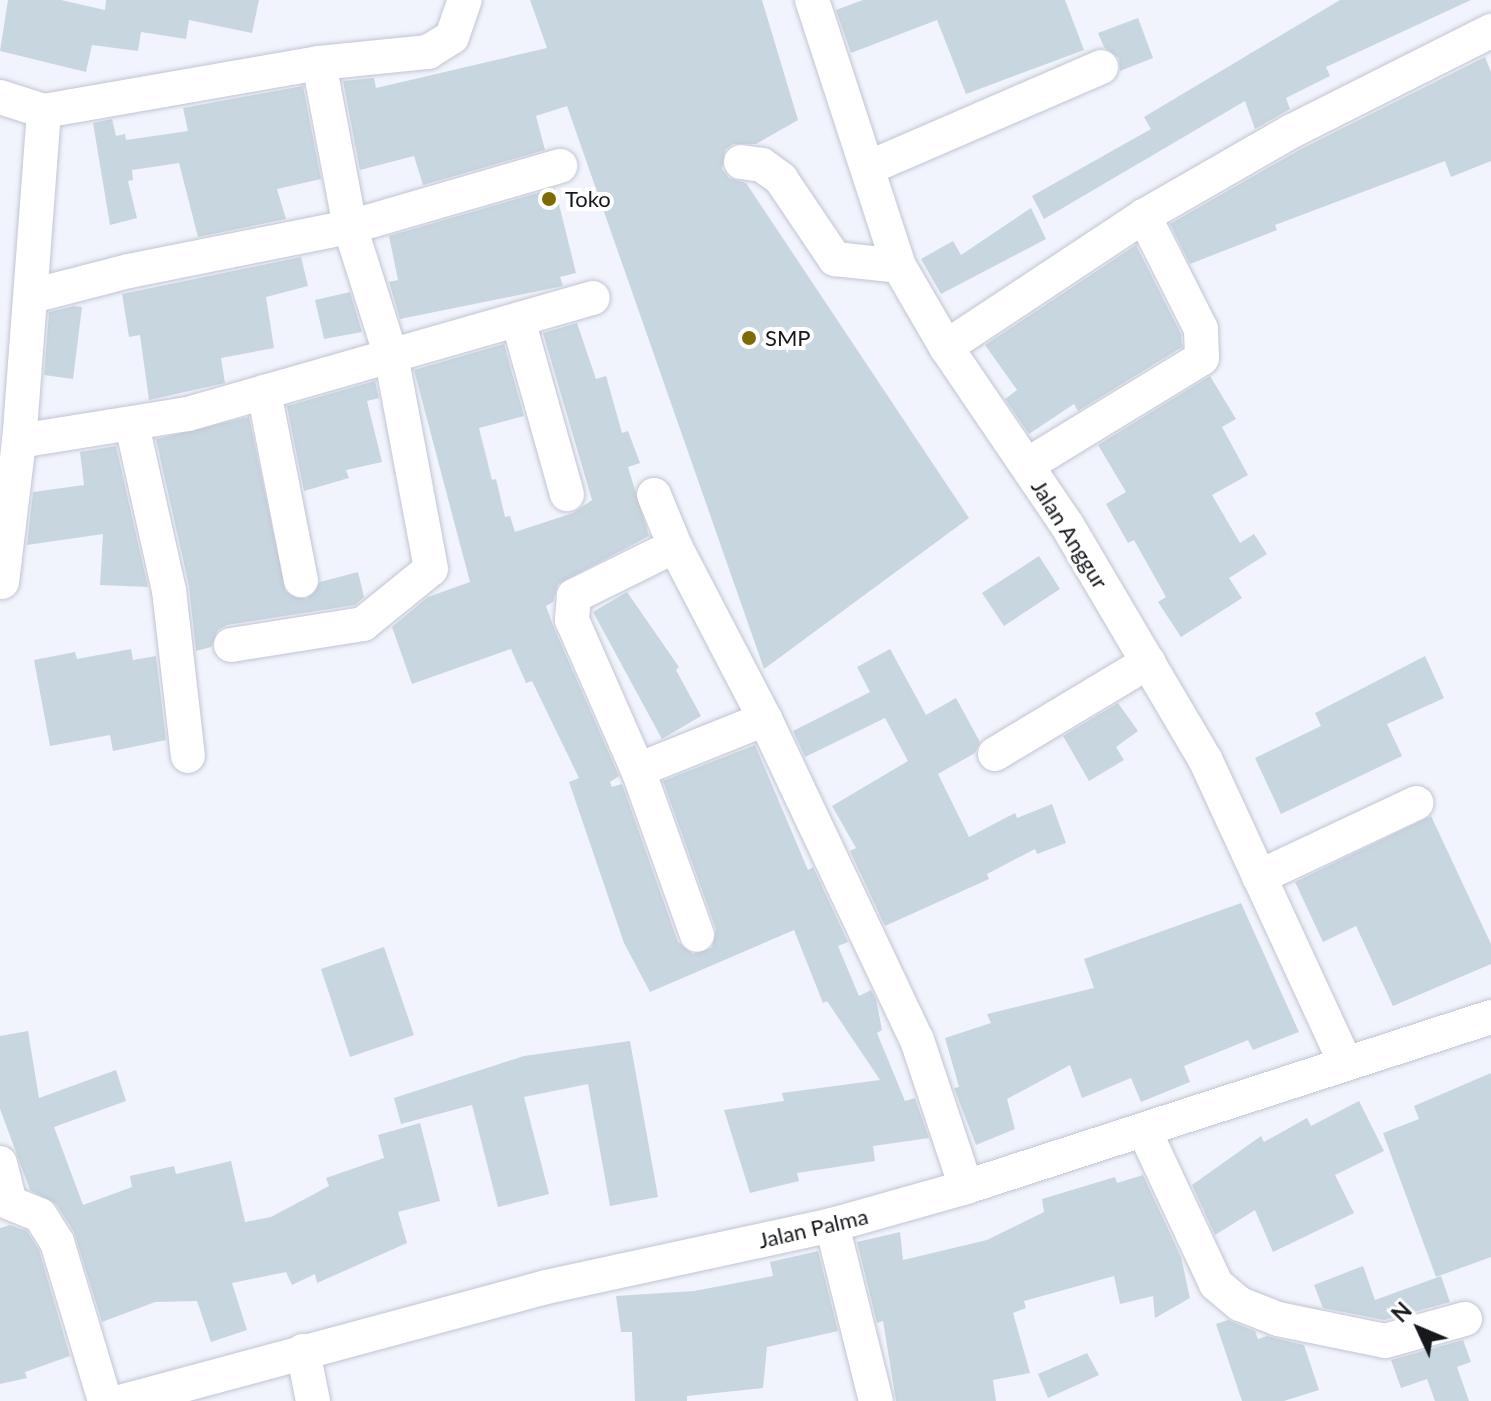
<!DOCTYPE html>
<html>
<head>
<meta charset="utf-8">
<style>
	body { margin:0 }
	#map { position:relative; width:1491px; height:1401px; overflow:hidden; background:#f1f4fc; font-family:Lato,sans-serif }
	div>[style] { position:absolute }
	.building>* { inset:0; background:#c8d6df }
	.roads { filter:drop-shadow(0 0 2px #c0c5d3) drop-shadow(0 0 2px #c0c5d3) }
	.minor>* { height:34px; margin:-17px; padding:0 17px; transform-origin:17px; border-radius:17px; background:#fff }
	.dots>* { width:22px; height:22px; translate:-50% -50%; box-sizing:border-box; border:4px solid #fff; border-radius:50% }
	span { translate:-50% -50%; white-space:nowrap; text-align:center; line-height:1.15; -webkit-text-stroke:8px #fff; paint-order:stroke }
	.poi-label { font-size:22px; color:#16181c }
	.left { translate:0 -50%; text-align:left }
	.street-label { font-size:22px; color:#16181c }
	.north { position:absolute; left:1379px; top:1289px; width:80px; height:80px; -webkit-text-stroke:6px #fff; paint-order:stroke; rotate:314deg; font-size:22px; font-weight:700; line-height:32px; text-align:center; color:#16181c }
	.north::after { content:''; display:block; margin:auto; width:28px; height:36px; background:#16181c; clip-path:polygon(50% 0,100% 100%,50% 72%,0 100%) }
</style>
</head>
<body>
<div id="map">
	<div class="building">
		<i style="clip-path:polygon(8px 0,61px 0,105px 10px,106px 0,259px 0,252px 33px,189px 20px,186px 39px,141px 32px,138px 51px,92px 45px,86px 72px,0 51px)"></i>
		<i style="clip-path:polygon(530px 0,762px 0,798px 120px,756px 144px,733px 144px,725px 150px,722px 169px,729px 178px,746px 183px,969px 518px,764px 669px,567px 106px,536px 116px,545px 150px,423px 185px,414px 156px,360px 170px,343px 81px,374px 78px,376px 88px,547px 48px)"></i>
		<i style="clip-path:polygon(863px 0,1065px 0,1084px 50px,966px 94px,937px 20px,851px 53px,836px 10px)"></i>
		<i style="clip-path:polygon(1340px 0,1471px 0,1326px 67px,1330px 76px,1286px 98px,1290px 109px,1255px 129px,1245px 101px,1044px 219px,1032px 196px,1151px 129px,1144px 117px)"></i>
		<i style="clip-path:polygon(1138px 18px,1153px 58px,1120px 71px,1119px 58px,1104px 47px,1098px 33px)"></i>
		<i style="clip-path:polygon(1485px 57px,1491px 72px,1491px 161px,1451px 177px,1445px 161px,1275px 225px,1277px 230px,1190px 264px,1170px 224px,1301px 149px)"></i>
		<i style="clip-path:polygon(303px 86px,321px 179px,277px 189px,286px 219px,198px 237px,179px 163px,132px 170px,133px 180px,128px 181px,137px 218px,110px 225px,93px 123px,112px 119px,116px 136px,125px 134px,126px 140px,188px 131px,183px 108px)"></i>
		<i style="clip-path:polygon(555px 188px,576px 273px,560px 277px,563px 286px,400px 319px,389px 282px,398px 280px,389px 236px)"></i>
		<i style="clip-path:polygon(1031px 208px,1046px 239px,941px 294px,921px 259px,953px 241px,961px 255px)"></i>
		<i style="clip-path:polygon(1136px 245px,1181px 334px,1182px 347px,1078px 411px,1074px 404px,1029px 434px,1005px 399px,1017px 390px,985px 345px)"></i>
		<i style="clip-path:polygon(301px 257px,308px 286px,266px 297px,274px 348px,221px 358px,225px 383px,149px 400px,140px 335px,129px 337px,122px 294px)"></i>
		<i style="clip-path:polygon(350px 292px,362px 332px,324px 339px,315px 300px)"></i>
		<i style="clip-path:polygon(74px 306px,82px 307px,73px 379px,44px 375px,49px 312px)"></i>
		<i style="clip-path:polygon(577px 323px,596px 379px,606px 376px,622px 433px,628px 431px,640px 463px,628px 467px,649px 536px,558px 584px,553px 602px,546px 606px,554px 628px,619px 776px,610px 782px,612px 787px,622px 784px,678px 942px,693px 954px,712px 948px,716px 929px,663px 781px,755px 745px,808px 870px,813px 867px,848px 942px,838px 946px,859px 996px,871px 990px,876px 999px,882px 1030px,877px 1033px,905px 1101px,915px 1098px,929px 1138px,873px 1146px,875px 1161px,797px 1173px,799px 1181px,750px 1193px,724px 1110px,784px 1101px,782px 1093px,880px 1080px,827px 1001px,823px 1003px,794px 930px,650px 992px,624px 943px,569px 782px,579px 778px,532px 681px,526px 683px,511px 649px,412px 684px,392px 627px,428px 597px,470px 582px,414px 370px,504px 344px,524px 416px,479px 428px,492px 480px,496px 479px,505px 517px,510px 516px,515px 532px,573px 513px,592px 500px,543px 333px)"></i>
		<i style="clip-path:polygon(1210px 376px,1236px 419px,1222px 427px,1248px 475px,1212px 495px,1240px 543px,1254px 534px,1267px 554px,1229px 578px,1242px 598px,1181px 637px,1158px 602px,1166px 597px,1134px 540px,1128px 543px,1106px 504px,1126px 492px,1098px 445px)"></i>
		<i style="clip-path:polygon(375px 381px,379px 398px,367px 401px,382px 462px,346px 470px,349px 478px,304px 491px,287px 406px)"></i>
		<i style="clip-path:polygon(249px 417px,286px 592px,306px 599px,320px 582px,358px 572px,364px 597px,355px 605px,227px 625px,218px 630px,211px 647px,196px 651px,189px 586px,156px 439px)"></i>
		<i style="clip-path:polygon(116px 446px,148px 587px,100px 585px,103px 534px,27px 545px,33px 492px,84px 485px,80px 452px)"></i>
		<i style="clip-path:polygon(1039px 556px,1060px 589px,1004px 626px,982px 593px)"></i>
		<i style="clip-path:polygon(627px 592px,679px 667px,676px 670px,701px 716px,662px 739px,593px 612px)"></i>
		<i style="clip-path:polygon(131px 649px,133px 660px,156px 656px,166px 740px,113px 751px,110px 735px,50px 746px,34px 660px,75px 652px,77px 659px)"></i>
		<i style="clip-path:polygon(890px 649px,926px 715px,956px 698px,980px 742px,975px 753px,938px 774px,969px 837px,1015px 813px,1017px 818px,1052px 804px,1066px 843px,1037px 854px,1035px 849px,987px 874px,989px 879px,885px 926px,850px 851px,856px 848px,832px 806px,908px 761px,885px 718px,805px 757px,793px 731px,870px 692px,857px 667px)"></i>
		<i style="clip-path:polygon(1425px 656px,1444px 698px,1387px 724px,1402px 756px,1281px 814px,1255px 758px,1321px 726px,1315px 713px)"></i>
		<i style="clip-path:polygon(1118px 703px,1138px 731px,1116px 747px,1124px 760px,1089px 781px,1063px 736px)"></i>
		<i style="clip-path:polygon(1431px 816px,1491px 944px,1491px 964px,1393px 1006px,1356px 926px,1323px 942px,1295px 882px)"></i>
		<i style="clip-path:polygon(1241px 903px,1299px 1032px,1253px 1050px,1248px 1040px,1184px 1066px,1190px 1082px,1141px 1102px,1131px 1078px,1082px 1098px,1070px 1065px,1007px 1099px,1015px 1129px,976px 1145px,954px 1088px,959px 1087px,945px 1038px,991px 1023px,987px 1014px,1094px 988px,1084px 959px)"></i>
		<i style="clip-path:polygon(384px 947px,414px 1035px,350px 1057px,321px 969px)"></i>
		<i style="clip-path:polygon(28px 1031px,39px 1098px,116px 1070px,126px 1101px,54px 1127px,83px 1205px,132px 1187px,130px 1176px,174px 1166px,176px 1174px,231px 1161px,245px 1222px,271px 1217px,329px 1186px,326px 1178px,384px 1158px,378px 1135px,420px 1123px,440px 1201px,398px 1212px,407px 1243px,317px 1283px,315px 1274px,292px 1285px,286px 1272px,232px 1283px,247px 1330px,211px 1342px,197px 1301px,155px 1302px,102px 1322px,74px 1232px,56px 1204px,30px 1190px,0 1109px,0 1036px)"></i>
		<i style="clip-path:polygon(630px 1041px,658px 1197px,610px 1206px,588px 1084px,524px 1097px,549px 1194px,498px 1207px,472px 1105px,401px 1124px,394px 1098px,524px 1056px)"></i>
		<i style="clip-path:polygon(1491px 1073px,1491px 1257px,1436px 1277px,1383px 1133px,1419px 1119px,1414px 1106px)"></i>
		<i style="clip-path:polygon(1359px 1101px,1384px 1151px,1335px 1175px,1354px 1213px,1273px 1252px,1255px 1210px,1215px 1235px,1192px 1185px,1261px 1136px,1264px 1142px,1307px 1118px,1311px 1126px)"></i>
		<i style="clip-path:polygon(1143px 1175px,1181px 1257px,1190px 1298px,1155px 1318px,1153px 1296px,1120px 1304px,1114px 1276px,1024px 1301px,1026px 1308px,1013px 1313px,1030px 1373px,993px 1380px,996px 1401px,896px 1401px,883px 1321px,877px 1323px,857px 1242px,900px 1232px,903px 1260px,987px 1240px,1044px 1212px,1042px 1199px,1115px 1177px,1117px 1183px)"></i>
		<i style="clip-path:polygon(10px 1225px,27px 1231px,39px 1250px,70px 1356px,25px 1372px,27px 1378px,0 1384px,0 1228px)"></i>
		<i style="clip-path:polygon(818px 1251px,838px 1331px,767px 1347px,763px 1388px,687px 1396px,687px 1401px,635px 1401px,632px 1332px,621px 1332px,616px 1296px,694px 1291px,773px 1276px,770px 1262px)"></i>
		<i style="clip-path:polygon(1363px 1266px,1375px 1300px,1441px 1276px,1450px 1302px,1384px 1320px,1323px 1308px,1314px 1285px)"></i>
		<i style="clip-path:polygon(1228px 1320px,1255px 1331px,1258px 1339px,1267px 1336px,1304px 1345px,1319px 1390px,1284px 1401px,1242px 1401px,1216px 1324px)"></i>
		<i style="clip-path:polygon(1463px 1340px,1471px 1362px,1457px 1367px,1469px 1401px,1435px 1401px,1427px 1379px,1401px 1388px,1391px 1360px)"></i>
		<i style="clip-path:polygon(1087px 1353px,1099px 1375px,1048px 1398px,1038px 1374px)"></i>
	</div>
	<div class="roads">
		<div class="minor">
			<i style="left:812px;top:0;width:280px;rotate:71.9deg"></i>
			<i style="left:899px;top:266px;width:94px;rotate:59.9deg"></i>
			<i style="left:946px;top:347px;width:215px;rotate:55.8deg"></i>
			<i style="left:1067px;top:525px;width:272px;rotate:59.5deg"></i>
			<i style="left:1205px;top:759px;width:336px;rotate:65.2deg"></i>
			<i style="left:0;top:97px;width:46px;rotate:17.7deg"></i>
			<i style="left:44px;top:111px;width:279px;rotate:-9.9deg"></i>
			<i style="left:319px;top:63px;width:110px;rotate:-5.8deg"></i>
			<i style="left:428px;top:52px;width:28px;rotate:-32deg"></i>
			<i style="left:452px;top:37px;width:39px;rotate:-71deg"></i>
			<i style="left:44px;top:111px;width:331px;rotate:94.3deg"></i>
			<i style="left:19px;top:441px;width:171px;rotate:-9.1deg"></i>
			<i style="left:188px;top:414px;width:421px;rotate:-16deg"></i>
			<i style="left:741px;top:162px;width:21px;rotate:8deg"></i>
			<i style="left:762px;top:165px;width:24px;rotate:36deg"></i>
			<i style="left:781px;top:179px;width:97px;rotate:56deg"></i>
			<i style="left:835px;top:259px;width:64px;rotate:6.2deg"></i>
			<i style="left:868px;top:168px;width:254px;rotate:-23.4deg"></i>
			<i style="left:32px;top:296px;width:100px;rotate:-14.5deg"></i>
			<i style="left:129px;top:271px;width:225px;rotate:-11.3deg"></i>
			<i style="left:350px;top:227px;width:219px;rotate:-16.2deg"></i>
			<i style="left:518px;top:320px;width:181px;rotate:74.3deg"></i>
			<i style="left:946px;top:347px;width:237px;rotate:-33.5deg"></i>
			<i style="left:1144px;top:216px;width:171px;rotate:-29.9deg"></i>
			<i style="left:1292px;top:131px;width:223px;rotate:-26.7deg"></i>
			<i style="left:264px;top:392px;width:192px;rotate:78.9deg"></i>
			<i style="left:132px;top:425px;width:169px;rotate:77.4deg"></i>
			<i style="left:169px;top:590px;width:167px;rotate:83.5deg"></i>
			<i style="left:1027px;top:465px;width:205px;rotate:-31.4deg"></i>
			<i style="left:1202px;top:358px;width:29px;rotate:-92deg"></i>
			<i style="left:1201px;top:329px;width:127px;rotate:-116.8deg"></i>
			<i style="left:654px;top:495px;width:55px;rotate:67.6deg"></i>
			<i style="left:2px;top:582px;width:142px;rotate:-83.1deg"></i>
			<i style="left:231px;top:645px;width:134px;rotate:-9deg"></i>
			<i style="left:363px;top:624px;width:87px;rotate:-39deg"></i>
			<i style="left:431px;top:569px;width:217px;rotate:-100.6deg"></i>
			<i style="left:391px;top:356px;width:135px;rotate:-107.6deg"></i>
			<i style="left:350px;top:227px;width:167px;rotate:-100.7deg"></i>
			<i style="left:765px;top:719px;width:195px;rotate:-117.5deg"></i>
			<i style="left:675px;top:546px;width:113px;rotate:153.7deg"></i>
			<i style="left:574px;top:596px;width:24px;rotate:95deg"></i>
			<i style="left:572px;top:620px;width:164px;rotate:66.3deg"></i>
			<i style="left:638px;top:770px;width:137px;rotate:-21.9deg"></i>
			<i style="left:765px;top:719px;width:355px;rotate:64.7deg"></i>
			<i style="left:917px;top:1040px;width:155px;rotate:71.6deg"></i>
			<i style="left:995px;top:754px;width:179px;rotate:-31deg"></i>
			<i style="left:638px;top:770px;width:175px;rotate:70.3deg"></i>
			<i style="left:1259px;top:877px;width:174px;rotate:-25.2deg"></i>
			<i style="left:1144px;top:1130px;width:170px;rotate:64.9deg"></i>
			<i style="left:1216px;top:1284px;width:31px;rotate:40deg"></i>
			<i style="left:1240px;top:1304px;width:41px;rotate:21.5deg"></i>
			<i style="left:1278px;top:1319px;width:109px;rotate:11.6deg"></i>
			<i style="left:1385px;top:1341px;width:83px;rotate:-15.4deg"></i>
			<i style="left:0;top:1163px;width:41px;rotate:76deg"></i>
			<i style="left:10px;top:1203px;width:32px;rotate:22deg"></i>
			<i style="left:40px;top:1215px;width:32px;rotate:58deg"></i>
			<i style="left:57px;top:1242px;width:166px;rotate:73.2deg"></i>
			<i style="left:832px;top:1225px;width:181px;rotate:76deg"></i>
			<i style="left:303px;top:1351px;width:51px;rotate:78.7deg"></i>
			<i style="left:124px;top:1401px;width:437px;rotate:-15.1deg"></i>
			<i style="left:546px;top:1287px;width:293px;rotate:-12.2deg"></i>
			<i style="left:832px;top:1225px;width:139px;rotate:-15.8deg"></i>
			<i style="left:966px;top:1187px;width:552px;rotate:-17.94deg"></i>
		</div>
	</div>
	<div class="dots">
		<i style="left:549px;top:199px;background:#7e6b05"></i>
		<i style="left:749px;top:338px;background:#7e6b05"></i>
	</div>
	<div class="poi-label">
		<span class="left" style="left:565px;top:199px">Toko</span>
		<span class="left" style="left:765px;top:338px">SMP</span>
	</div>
	<div class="street-label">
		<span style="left:1070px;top:534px;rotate:58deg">Jalan Anggur</span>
		<span style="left:813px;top:1228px;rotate:-13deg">Jalan Palma</span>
	</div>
	<div class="north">N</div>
</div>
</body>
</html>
